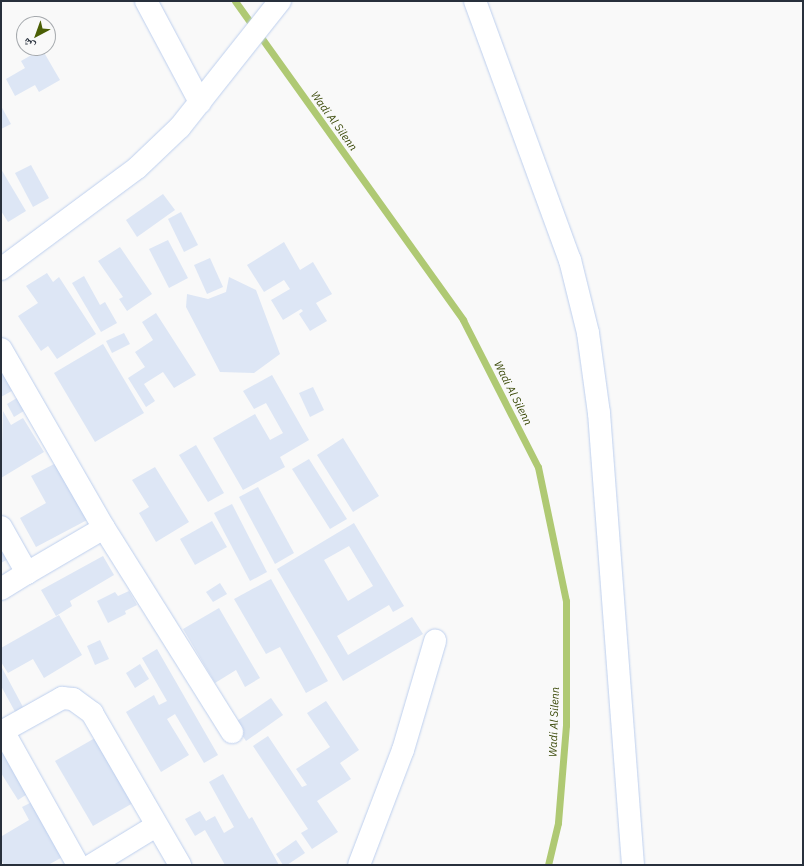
<!DOCTYPE html>
<html>
<head>
<meta charset="utf-8">
<style>
	body { margin:0 }
	#map { position:relative; width:804px; height:866px; overflow:hidden; background:#f9f9f9; font-family:"IBM Plex Sans","Noto Naskh Arabic",sans-serif }
	div>[style] { position:absolute }
	.stream>* { height:7px; margin:-3.5px; padding:0 3.5px; transform-origin:3.5px; border-radius:3.5px; background:#afc973 }
	.building>* { inset:0; background:#dde6f5 }
	.roads { filter:drop-shadow(0 0 1px #bdcfee) drop-shadow(0 0 1px #bdcfee) }
	.street>* { height:22px; margin:-11px; padding:0 11px; transform-origin:11px; border-radius:11px; background:#fff }
	span { translate:-50% -50%; white-space:nowrap; text-align:center; line-height:1.15; -webkit-text-stroke:3px #f9f9f9; paint-order:stroke }
	.water-label { font-size:11px; color:#394806; font-style:italic }
	.frame { position:absolute; inset:0; border:2px solid #28303c; pointer-events:none }
	.north { position:absolute; left:16px; top:16px; width:40px; height:40px; box-sizing:border-box; background:#f9f9f9; border:1px solid #a5a9ad; border-radius:50%; rotate:221deg; font-size:11px; font-weight:700; line-height:16px; text-align:center; color:#28303c }
	.north::after { content:''; display:block; margin:auto; width:14px; height:18px; background:#4b5f05; clip-path:polygon(50% 0,100% 100%,50% 72%,0 100%) }
</style>
</head>
<body>
<div id="map">
	<div class="stream">
		<i style="left:235px;top:1px;width:392px;rotate:54.4deg"></i>
		<i style="left:463px;top:320px;width:165px;rotate:63deg"></i>
		<i style="left:538px;top:467px;width:137px;rotate:78.2deg"></i>
		<i style="left:566px;top:601px;width:124px;rotate:90deg"></i>
		<i style="left:566px;top:725px;width:98px;rotate:94.7deg"></i>
		<i style="left:558px;top:823px;width:43px;rotate:103.4deg"></i>
	</div>
	<div class="building">
		<i style="clip-path:polygon(42px 49px,60px 80px,39px 92px,35px 85px,15px 96px,6px 79px,25px 68px,21px 61px)"></i>
		<i style="clip-path:polygon(1px 106px,11px 124px,1px 129px)"></i>
		<i style="clip-path:polygon(31px 165px,49px 198px,33px 207px,15px 173px)"></i>
		<i style="clip-path:polygon(1px 169px,26px 211px,8px 222px,1px 211px)"></i>
		<i style="clip-path:polygon(163px 194px,175px 210px,137px 237px,126px 220px)"></i>
		<i style="clip-path:polygon(181px 212px,198px 245px,184px 252px,168px 219px)"></i>
		<i style="clip-path:polygon(168px 240px,188px 278px,169px 288px,149px 249px)"></i>
		<i style="clip-path:polygon(284px 242px,300px 270px,313px 262px,332px 294px,316px 303px,327px 321px,310px 331px,299px 314px,303px 311px,301px 309px,283px 320px,271px 300px,290px 289px,284px 280px,264px 292px,247px 265px)"></i>
		<i style="clip-path:polygon(120px 247px,152px 294px,127px 311px,119px 299px,123px 297px,98px 261px)"></i>
		<i style="clip-path:polygon(210px 258px,223px 287px,207px 294px,194px 265px)"></i>
		<i style="clip-path:polygon(47px 273px,53px 282px,59px 277px,96px 334px,57px 359px,48px 346px,41px 351px,18px 316px,38px 303px,26px 286px)"></i>
		<i style="clip-path:polygon(84px 276px,100px 305px,105px 302px,117px 323px,101px 332px,72px 283px)"></i>
		<i style="clip-path:polygon(229px 277px,256px 290px,280px 354px,254px 373px,220px 372px,186px 307px,187px 294px,208px 299px,226px 292px)"></i>
		<i style="clip-path:polygon(156px 313px,196px 375px,174px 388px,163px 372px,144px 384px,155px 401px,146px 407px,128px 378px,145px 367px,135px 352px,153px 340px,142px 322px)"></i>
		<i style="clip-path:polygon(124px 333px,130px 344px,112px 353px,106px 341px)"></i>
		<i style="clip-path:polygon(103px 344px,144px 413px,95px 442px,54px 373px)"></i>
		<i style="clip-path:polygon(1px 360px,17px 388px,1px 397px)"></i>
		<i style="clip-path:polygon(272px 375px,309px 440px,280px 457px,285px 467px,243px 490px,213px 438px,255px 414px,270px 440px,283px 433px,266px 403px,254px 409px,243px 391px)"></i>
		<i style="clip-path:polygon(313px 387px,324px 410px,310px 417px,299px 393px)"></i>
		<i style="clip-path:polygon(20px 396px,27px 409px,14px 417px,7px 404px)"></i>
		<i style="clip-path:polygon(3px 411px,11px 425px,23px 418px,44px 452px,1px 478px)"></i>
		<i style="clip-path:polygon(343px 438px,379px 496px,353px 512px,317px 455px)"></i>
		<i style="clip-path:polygon(196px 445px,224px 493px,208px 502px,179px 455px)"></i>
		<i style="clip-path:polygon(309px 459px,347px 519px,330px 529px,292px 469px)"></i>
		<i style="clip-path:polygon(58px 462px,89px 519px,36px 547px,20px 518px,46px 503px,31px 476px)"></i>
		<i style="clip-path:polygon(155px 467px,189px 522px,156px 542px,139px 513px,149px 507px,132px 480px)"></i>
		<i style="clip-path:polygon(258px 487px,294px 553px,275px 564px,239px 497px)"></i>
		<i style="clip-path:polygon(232px 504px,267px 572px,250px 581px,214px 513px)"></i>
		<i style="clip-path:polygon(212px 521px,227px 547px,195px 565px,180px 539px)"></i>
		<i style="clip-path:polygon(evenodd,354px 523px,404px 606px,393px 612px,389px 605px,337px 636px,348px 655px,412px 617px,423px 634px,343px 681px,277px 569px,354px 523px,349px 546px,373px 586px,348px 601px,324px 560px,349px 546px)"></i>
		<i style="clip-path:polygon(1px 541px,10px 558px,1px 563px)"></i>
		<i style="clip-path:polygon(103px 556px,114px 575px,70px 601px,72px 606px,56px 616px,41px 590px)"></i>
		<i style="clip-path:polygon(271px 579px,328px 681px,306px 693px,280px 647px,266px 654px,234px 599px)"></i>
		<i style="clip-path:polygon(220px 583px,227px 594px,213px 602px,206px 592px)"></i>
		<i style="clip-path:polygon(129px 591px,137px 605px,125px 611px,126px 614px,108px 623px,97px 601px,115px 592px,118px 596px)"></i>
		<i style="clip-path:polygon(219px 608px,260px 678px,245px 687px,236px 670px,215px 683px,183px 629px)"></i>
		<i style="clip-path:polygon(59px 615px,82px 655px,44px 678px,33px 659px,8px 673px,1px 662px,1px 648px)"></i>
		<i style="clip-path:polygon(100px 640px,109px 659px,95px 665px,87px 646px)"></i>
		<i style="clip-path:polygon(157px 649px,218px 755px,204px 763px,175px 714px,167px 719px,189px 755px,161px 772px,126px 712px,154px 695px,159px 705px,167px 701px,142px 658px)"></i>
		<i style="clip-path:polygon(140px 664px,149px 679px,135px 688px,126px 673px)"></i>
		<i style="clip-path:polygon(1px 666px,23px 707px,36px 700px,19px 719px,1px 686px)"></i>
		<i style="clip-path:polygon(271px 698px,283px 715px,246px 741px,234px 723px)"></i>
		<i style="clip-path:polygon(326px 701px,359px 750px,340px 763px,351px 779px,317px 801px,338px 832px,312px 849px,301px 833px,308px 829px,253px 746px,268px 736px,302px 787px,307px 785px,296px 769px,330px 747px,307px 713px)"></i>
		<i style="clip-path:polygon(95px 738px,133px 803px,93px 826px,55px 761px)"></i>
		<i style="clip-path:polygon(1px 747px,32px 791px,18px 800px,1px 773px)"></i>
		<i style="clip-path:polygon(223px 774px,249px 819px,252px 817px,279px 865px,225px 865px,205px 830px,195px 836px,185px 819px,200px 811px,206px 821px,215px 816px,224px 833px,234px 827px,209px 782px)"></i>
		<i style="clip-path:polygon(38px 799px,68px 854px,48px 865px,4px 865px,1px 859px,1px 834px,2px 836px,29px 820px,22px 807px)"></i>
		<i style="clip-path:polygon(296px 840px,305px 853px,287px 865px,283px 865px,276px 854px)"></i>
	</div>
	<div class="roads">
		<div class="street">
			<i style="left:146px;top:1px;width:115px;rotate:61.9deg"></i>
			<i style="left:475px;top:1px;width:276px;rotate:69.9deg"></i>
			<i style="left:570px;top:260px;width:75px;rotate:76.1deg"></i>
			<i style="left:588px;top:333px;width:81px;rotate:82.2deg"></i>
			<i style="left:599px;top:413px;width:453px;rotate:85.7deg"></i>
			<i style="left:1px;top:269px;width:169px;rotate:-36.6deg"></i>
			<i style="left:137px;top:168px;width:59px;rotate:-43.6deg"></i>
			<i style="left:180px;top:127px;width:161px;rotate:-51.6deg"></i>
			<i style="left:1px;top:349px;width:207px;rotate:60.1deg"></i>
			<i style="left:104px;top:528px;width:241px;rotate:57.9deg"></i>
			<i style="left:1px;top:527px;width:53px;rotate:60.5deg"></i>
			<i style="left:27px;top:573px;width:89px;rotate:-30.3deg"></i>
			<i style="left:1px;top:589px;width:31px;rotate:-32deg"></i>
			<i style="left:78px;top:865px;width:154px;rotate:-119.2deg"></i>
			<i style="left:3px;top:731px;width:68px;rotate:-29.2deg"></i>
			<i style="left:62px;top:698px;width:11px;rotate:5deg"></i>
			<i style="left:73px;top:699px;width:24px;rotate:36deg"></i>
			<i style="left:92px;top:713px;width:176px;rotate:59.9deg"></i>
			<i style="left:92px;top:865px;width:75px;rotate:-31.4deg"></i>
			<i style="left:359px;top:865px;width:123px;rotate:-69.1deg"></i>
			<i style="left:403px;top:750px;width:114px;rotate:-73.6deg"></i>
		</div>
	</div>
	<div class="water-label">
		<span style="left:334px;top:121px;rotate:54deg">Wadi Al Silenn</span>
		<span style="left:513px;top:393px;rotate:63deg">Wadi Al Silenn</span>
		<span style="left:554px;top:722px;rotate:-88deg">Wadi Al Silenn</span>
	</div>
	<div class="frame"></div>
	<div class="north">ش</div>
</div>
</body>
</html>
